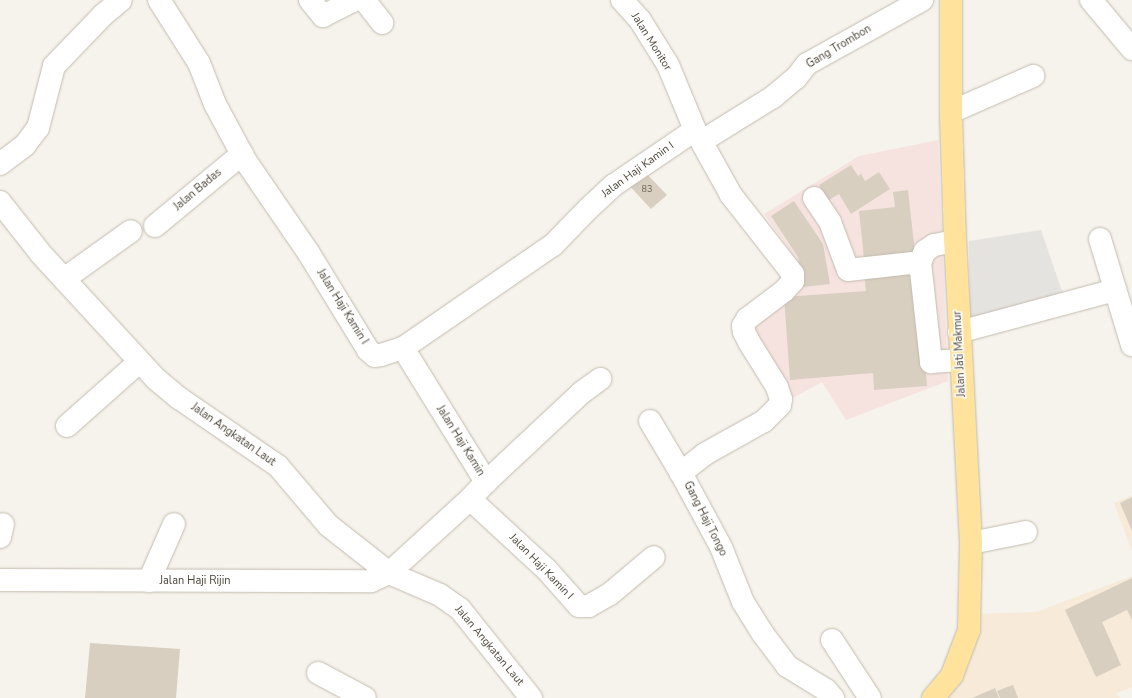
<!DOCTYPE html>
<html>
<head>
<meta charset="utf-8">
<style>
	body { margin:0 }
	#map { position:relative; width:1132px; height:698px; overflow:hidden; background:#f6f3ec; font-family:"Nunito Sans",sans-serif }
	div>[style] { position:absolute }
	.commercial>* { inset:0; background:#f7ead8 }
	.medical>* { inset:0; background:#f6e3e0 }
	.parking>* { inset:0; background:#e5e3e0 }
	.building>* { inset:0; background:#d8cfc1 }
	.roads { filter:drop-shadow(0 0 1px #c2bbae) drop-shadow(0 0 1px #c2bbae) }
	.minor>* { height:22px; margin:-11px; padding:0 11px; transform-origin:11px; border-radius:11px; background:#fff }
	.major>* { height:22px; margin:-11px; padding:0 11px; transform-origin:11px; border-radius:11px; background:#ffe39c }
	span { translate:-50% -50%; white-space:nowrap; text-align:center; line-height:1.15; -webkit-text-stroke:3px #fff; paint-order:stroke }
	.number-label { font-size:9px; color:#6e675b }
	.number-label span { -webkit-text-stroke-width:0 }
	.street-label { font-size:11px; color:#4b4439 }
</style>
</head>
<body>
<div id="map">
	<div class="commercial">
		<i style="clip-path:polygon(1132px 495px,1132px 552px,1114px 503px)"></i>
		<i style="clip-path:polygon(1132px 576px,1132px 687px,1117px 693px,1120px 698px,933px 698px,976px 614px,1036px 612px)"></i>
	</div>
	<div class="medical">
		<i style="clip-path:polygon(938px 140px,948px 381px,846px 420px,822px 382px,793px 398px,752px 326px,798px 281px,795px 258px,764px 214px,859px 156px)"></i>
	</div>
	<div class="parking">
		<i style="clip-path:polygon(1041px 230px,1064px 297px,970px 324px,969px 241px)"></i>
	</div>
	<div class="building">
		<i style="clip-path:polygon(851px 165px,858px 176px,861px 174px,865px 181px,879px 172px,890px 189px,851px 214px,839px 194px,829px 200px,819px 185px)"></i>
		<i style="clip-path:polygon(642px 169px,667px 195px,651px 209px,626px 182px)"></i>
		<i style="clip-path:polygon(908px 190px,915px 253px,864px 259px,859px 211px,895px 207px,893px 192px)"></i>
		<i style="clip-path:polygon(794px 201px,823px 244px,830px 284px,803px 287px,798px 257px,771px 216px)"></i>
		<i style="clip-path:polygon(918px 267px,927px 386px,874px 390px,873px 373px,790px 380px,784px 297px,866px 291px,864px 271px)"></i>
		<i style="clip-path:polygon(1132px 497px,1132px 531px,1120px 503px)"></i>
		<i style="clip-path:polygon(1132px 578px,1132px 620px,1127px 610px,1102px 622px,1121px 665px,1096px 677px,1065px 610px)"></i>
		<i style="clip-path:polygon(90px 643px,180px 649px,176px 698px,85px 698px)"></i>
		<i style="clip-path:polygon(1013px 685px,1018px 698px,1000px 698px,997px 691px)"></i>
		<i style="clip-path:polygon(995px 688px,999px 698px,972px 698px)"></i>
	</div>
	<div class="roads">
		<div class="minor">
			<i style="left:159px;top:0;width:75px;rotate:57.6deg"></i>
			<i style="left:199px;top:63px;width:44px;rotate:68.7deg"></i>
			<i style="left:215px;top:104px;width:64px;rotate:61.8deg"></i>
			<i style="left:245px;top:160px;width:112px;rotate:55.6deg"></i>
			<i style="left:308px;top:252px;width:115px;rotate:58.5deg"></i>
			<i style="left:368px;top:350px;width:9px;rotate:41deg"></i>
			<i style="left:375px;top:356px;width:6px;rotate:-9deg"></i>
			<i style="left:381px;top:355px;width:23px;rotate:-18deg"></i>
			<i style="left:403px;top:348px;width:182px;rotate:-34.5deg"></i>
			<i style="left:553px;top:245px;width:50px;rotate:-45.8deg"></i>
			<i style="left:588px;top:209px;width:35px;rotate:-43deg"></i>
			<i style="left:614px;top:185px;width:98px;rotate:-34.2deg"></i>
			<i style="left:310px;top:0;width:21px;rotate:51deg"></i>
			<i style="left:323px;top:16px;width:35px;rotate:-27deg"></i>
			<i style="left:362px;top:0;width:3px;rotate:18deg"></i>
			<i style="left:365px;top:1px;width:28px;rotate:52deg"></i>
			<i style="left:622px;top:0;width:27px;rotate:48deg"></i>
			<i style="left:640px;top:20px;width:53px;rotate:58.1deg"></i>
			<i style="left:668px;top:65px;width:70px;rotate:67.4deg"></i>
			<i style="left:695px;top:130px;width:74px;rotate:61deg"></i>
			<i style="left:731px;top:195px;width:100px;rotate:51.9deg"></i>
			<i style="left:793px;top:274px;width:7px;rotate:90deg"></i>
			<i style="left:793px;top:281px;width:13px;rotate:132deg"></i>
			<i style="left:784px;top:291px;width:46px;rotate:142.9deg"></i>
			<i style="left:747px;top:319px;width:8px;rotate:120deg"></i>
			<i style="left:743px;top:326px;width:6px;rotate:81deg"></i>
			<i style="left:744px;top:332px;width:11px;rotate:63deg"></i>
			<i style="left:749px;top:342px;width:53px;rotate:58.1deg"></i>
			<i style="left:777px;top:387px;width:13px;rotate:72deg"></i>
			<i style="left:781px;top:399px;width:6px;rotate:99deg"></i>
			<i style="left:780px;top:405px;width:23px;rotate:135deg"></i>
			<i style="left:764px;top:421px;width:68px;rotate:150.8deg"></i>
			<i style="left:705px;top:454px;width:31px;rotate:142deg"></i>
			<i style="left:681px;top:473px;width:84px;rotate:61.6deg"></i>
			<i style="left:721px;top:547px;width:59px;rotate:68.2deg"></i>
			<i style="left:743px;top:602px;width:38px;rotate:58deg"></i>
			<i style="left:763px;top:634px;width:40px;rotate:53deg"></i>
			<i style="left:787px;top:666px;width:46px;rotate:31.6deg"></i>
			<i style="left:826px;top:690px;width:11px;rotate:49deg"></i>
			<i style="left:1091px;top:0;width:64px;rotate:50.1deg"></i>
			<i style="left:951px;top:112px;width:90px;rotate:-23.7deg"></i>
			<i style="left:702px;top:141px;width:84px;rotate:-31.8deg"></i>
			<i style="left:773px;top:97px;width:30px;rotate:-40deg"></i>
			<i style="left:796px;top:78px;width:18px;rotate:-52deg"></i>
			<i style="left:807px;top:64px;width:132px;rotate:-29.1deg"></i>
			<i style="left:0;top:164px;width:31px;rotate:-37deg"></i>
			<i style="left:25px;top:145px;width:21px;rotate:-53deg"></i>
			<i style="left:38px;top:128px;width:64px;rotate:-75.5deg"></i>
			<i style="left:54px;top:66px;width:71px;rotate:-46.1deg"></i>
			<i style="left:103px;top:15px;width:23px;rotate:-40deg"></i>
			<i style="left:814px;top:198px;width:29px;rotate:56deg"></i>
			<i style="left:830px;top:222px;width:51px;rotate:69.4deg"></i>
			<i style="left:848px;top:270px;width:72px;rotate:-6.3deg"></i>
			<i style="left:0;top:202px;width:66px;rotate:51.7deg"></i>
			<i style="left:41px;top:254px;width:170px;rotate:47.4deg"></i>
			<i style="left:156px;top:379px;width:30px;rotate:40deg"></i>
			<i style="left:179px;top:398px;width:120px;rotate:34.5deg"></i>
			<i style="left:278px;top:466px;width:77px;rotate:49.7deg"></i>
			<i style="left:328px;top:525px;width:78px;rotate:38.2deg"></i>
			<i style="left:389px;top:573px;width:56px;rotate:23.3deg"></i>
			<i style="left:440px;top:595px;width:24px;rotate:35deg"></i>
			<i style="left:460px;top:609px;width:114px;rotate:51.4deg"></i>
			<i style="left:155px;top:226px;width:113px;rotate:-39.6deg"></i>
			<i style="left:1100px;top:239px;width:111px;rotate:73.2deg"></i>
			<i style="left:955px;top:241px;width:21px;rotate:169deg"></i>
			<i style="left:934px;top:245px;width:11px;rotate:146deg"></i>
			<i style="left:925px;top:251px;width:12px;rotate:114deg"></i>
			<i style="left:920px;top:262px;width:101px;rotate:83.7deg"></i>
			<i style="left:931px;top:362px;width:29px;rotate:-4deg"></i>
			<i style="left:64px;top:279px;width:82px;rotate:-35.6deg"></i>
			<i style="left:959px;top:332px;width:162px;rotate:-15.1deg"></i>
			<i style="left:403px;top:348px;width:158px;rotate:58.2deg"></i>
			<i style="left:650px;top:421px;width:61px;rotate:59.2deg"></i>
			<i style="left:67px;top:426px;width:96px;rotate:-41.6deg"></i>
			<i style="left:470px;top:499px;width:105px;rotate:42.7deg"></i>
			<i style="left:547px;top:570px;width:48px;rotate:48.4deg"></i>
			<i style="left:579px;top:606px;width:10px"></i>
			<i style="left:589px;top:606px;width:24px;rotate:-30deg"></i>
			<i style="left:610px;top:594px;width:57px;rotate:-40.1deg"></i>
			<i style="left:0;top:537px;width:13px;rotate:-77deg"></i>
			<i style="left:971px;top:543px;width:56px;rotate:-11.3deg"></i>
			<i style="left:0;top:580px;width:371px;rotate:0.2deg"></i>
			<i style="left:371px;top:581px;width:20px;rotate:-24deg"></i>
			<i style="left:389px;top:573px;width:110px;rotate:-42.4deg"></i>
			<i style="left:470px;top:499px;width:23px;rotate:-47deg"></i>
			<i style="left:486px;top:482px;width:130px;rotate:-43.1deg"></i>
			<i style="left:581px;top:393px;width:24px;rotate:-36deg"></i>
			<i style="left:149px;top:581px;width:62px;rotate:-66.3deg"></i>
			<i style="left:832px;top:640px;width:69px;rotate:56.8deg"></i>
			<i style="left:318px;top:673px;width:53px;rotate:28deg"></i>
		</div>
		<div class="major">
			<i style="left:933px;top:698px;width:30px;rotate:-50deg"></i>
			<i style="left:952px;top:675px;width:48px;rotate:-69.3deg"></i>
			<i style="left:969px;top:630px;width:87px;rotate:-88.7deg"></i>
			<i style="left:971px;top:543px;width:302px;rotate:-93deg"></i>
			<i style="left:955px;top:241px;width:129px;rotate:-91.8deg"></i>
			<i style="left:951px;top:112px;width:112px;rotate:-90deg"></i>
		</div>
	</div>
	<div class="number-label">
		<span style="left:647px;top:189px">83</span>
	</div>
	<div class="street-label">
		<span style="left:651px;top:42px;rotate:58deg">Jalan Monitor</span>
		<span style="left:839px;top:47px;rotate:-31deg">Gang Trombon</span>
		<span style="left:638px;top:170px;rotate:-36deg">Jalan Haji Kamin I</span>
		<span style="left:198px;top:190px;rotate:-40deg">Jalan Badas</span>
		<span style="left:342px;top:307px;rotate:58deg">Jalan Haji Kamin I</span>
		<span style="left:960px;top:354px;rotate:-93deg">Jalan Jati Makmur</span>
		<span style="left:233px;top:435px;rotate:35deg">Jalan Angkatan Laut</span>
		<span style="left:460px;top:441px;rotate:58deg">Jalan Haji Kamin</span>
		<span style="left:705px;top:519px;rotate:63deg">Gang Haji Tongo</span>
		<span style="left:541px;top:567px;rotate:46deg">Jalan Haji Kamin I</span>
		<span style="left:195px;top:581px">Jalan Haji Rijin</span>
		<span style="left:489px;top:646px;rotate:50deg">Jalan Angkatan Laut</span>
	</div>
</div>
</body>
</html>
